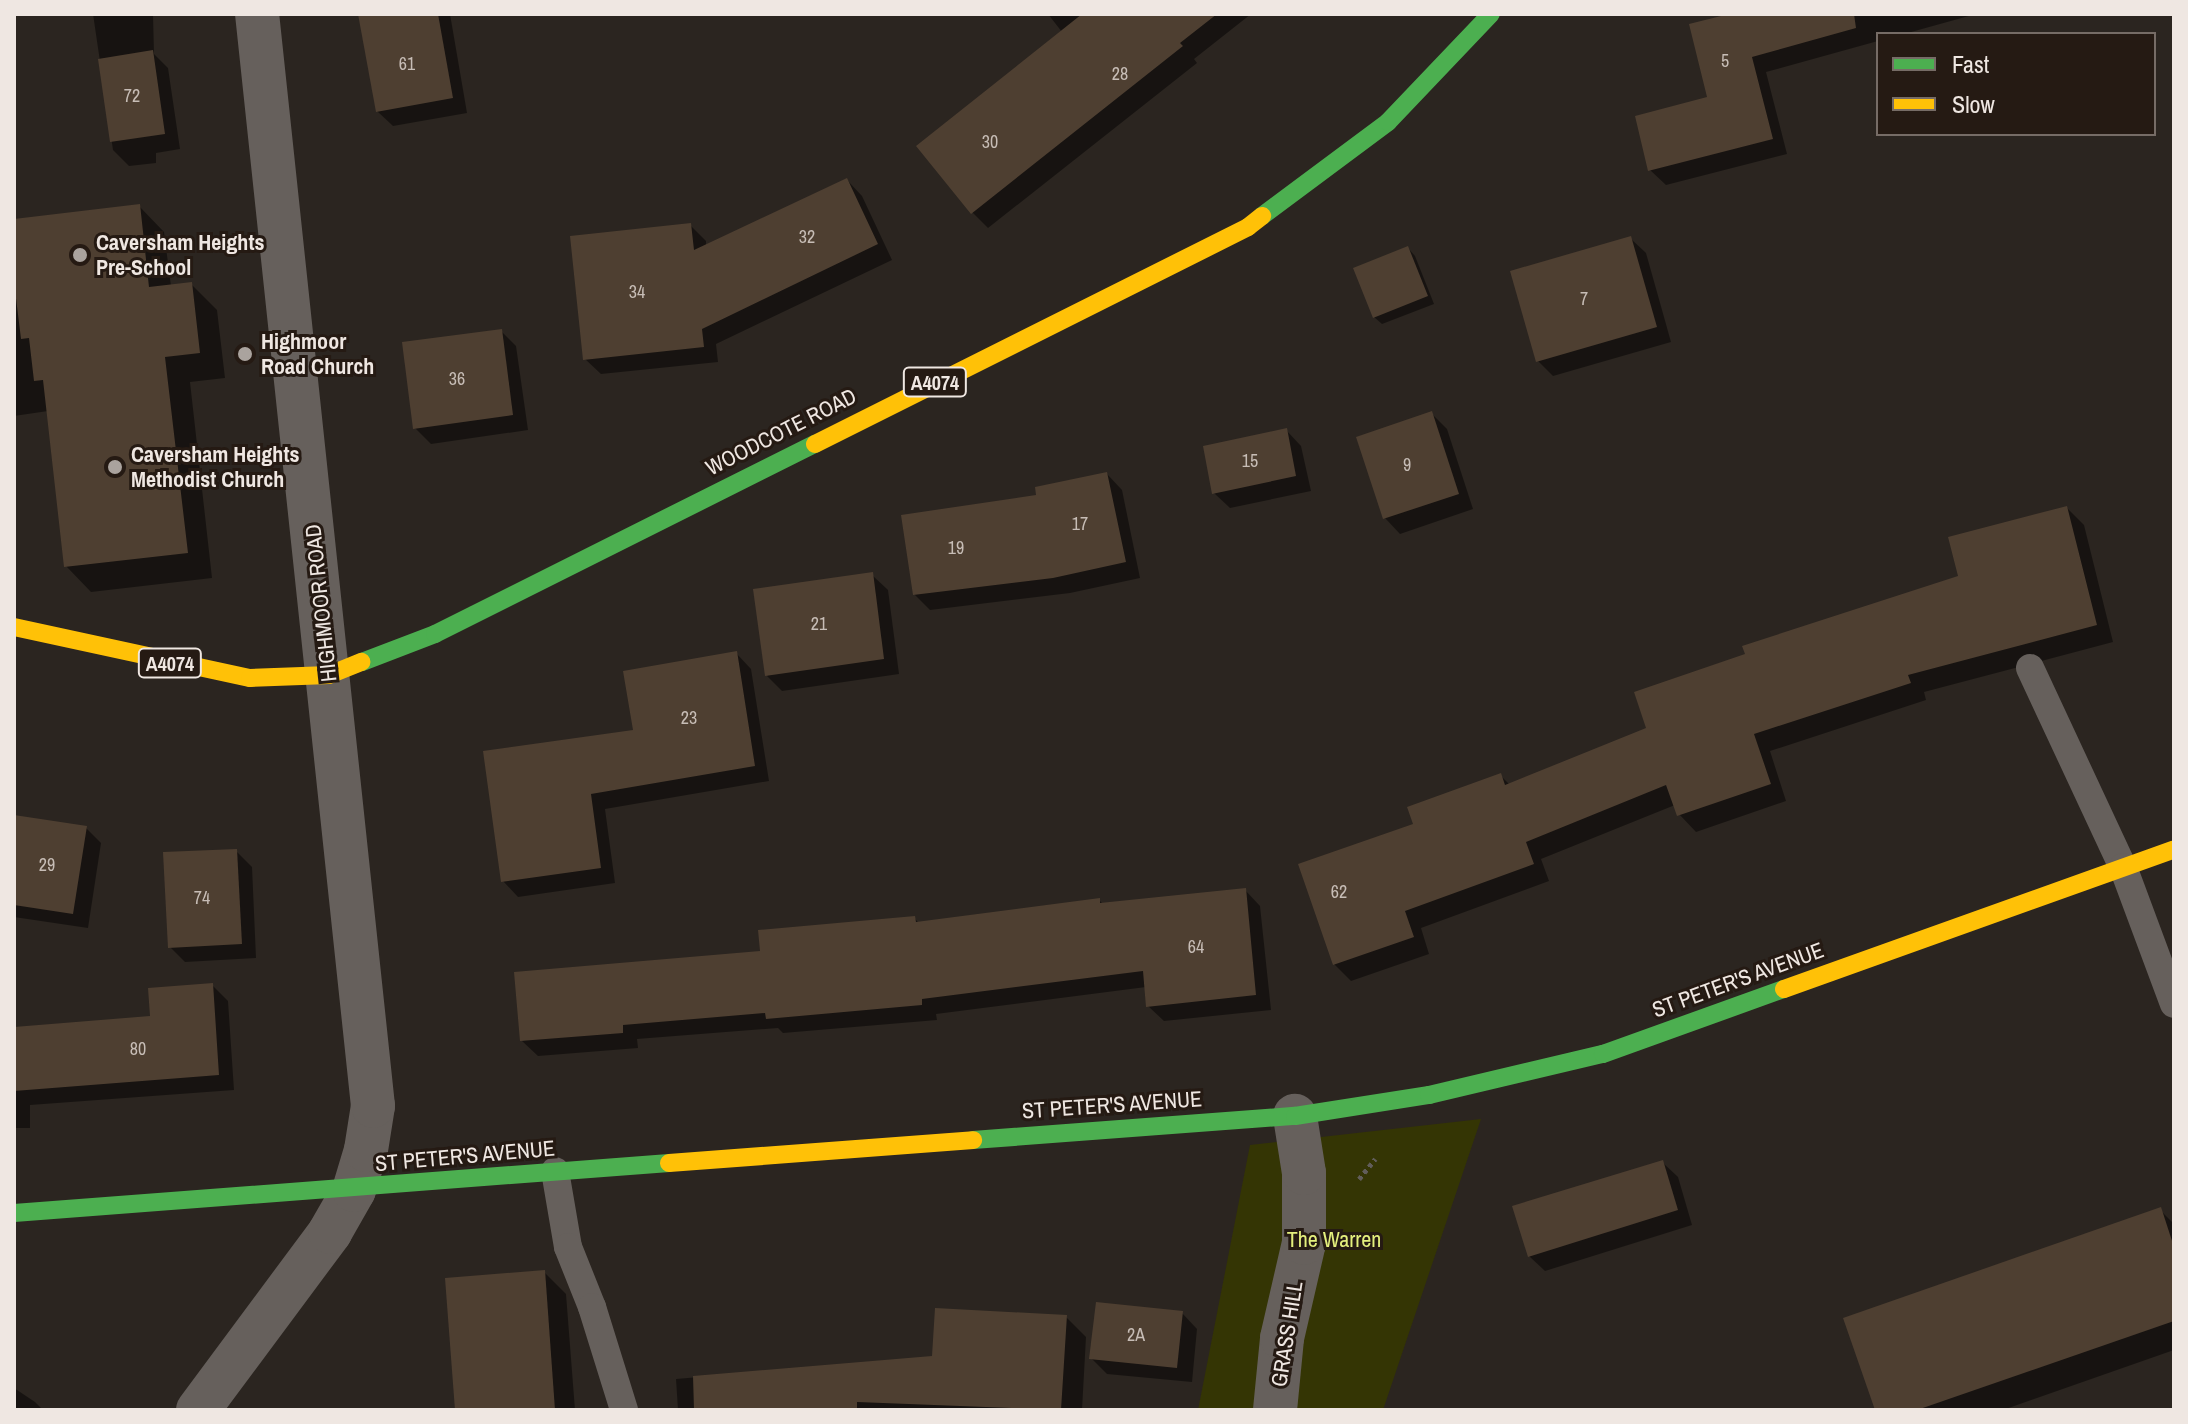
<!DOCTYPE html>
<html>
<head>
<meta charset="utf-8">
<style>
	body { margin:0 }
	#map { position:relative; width:2188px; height:1424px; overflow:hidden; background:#2b2520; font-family:"Archivo Narrow",sans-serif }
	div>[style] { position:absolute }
	.green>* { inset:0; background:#343504 }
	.shadow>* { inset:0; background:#0007 }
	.building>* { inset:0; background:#4e3f31 }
	.path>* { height:5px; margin-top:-2.5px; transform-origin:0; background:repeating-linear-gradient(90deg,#615d5a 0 4px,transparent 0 8px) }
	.lane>* { height:28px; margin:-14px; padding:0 14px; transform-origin:14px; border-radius:14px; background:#66605c }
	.street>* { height:44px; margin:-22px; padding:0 22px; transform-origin:22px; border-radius:22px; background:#66605c }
	.fast>* { height:18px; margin:-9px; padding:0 9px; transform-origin:9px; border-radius:9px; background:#4caf50 }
	.slow>* { height:18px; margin:-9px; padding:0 9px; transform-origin:9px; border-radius:9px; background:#ffc107 }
	.dots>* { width:22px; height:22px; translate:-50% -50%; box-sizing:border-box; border:4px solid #251a13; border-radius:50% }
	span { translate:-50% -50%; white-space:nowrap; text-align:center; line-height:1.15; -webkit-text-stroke:6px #251a13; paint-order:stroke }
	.number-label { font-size:18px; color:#c7bdb6 }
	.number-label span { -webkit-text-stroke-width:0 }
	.shield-label span { padding:2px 6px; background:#251a13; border:2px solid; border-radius:6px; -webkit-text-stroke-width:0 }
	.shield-label { font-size:20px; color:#efe7e2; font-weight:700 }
	.poi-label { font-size:22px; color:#efe7e2; font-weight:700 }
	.left { translate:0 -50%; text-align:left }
	.street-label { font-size:22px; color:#efe7e2 }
	.park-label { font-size:22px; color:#e4ef7d }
	.frame { position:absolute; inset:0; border:16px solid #efe7e2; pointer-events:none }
	.legend { position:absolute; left:1876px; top:32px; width:280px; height:104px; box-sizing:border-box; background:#251a13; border:2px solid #766c66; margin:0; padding:10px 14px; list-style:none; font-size:24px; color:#efe7e2 }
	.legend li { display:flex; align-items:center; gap:16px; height:40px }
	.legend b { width:40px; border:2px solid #766c66 }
</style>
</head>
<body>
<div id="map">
	<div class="green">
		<i style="clip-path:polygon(1481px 1119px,1383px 1410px,1198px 1410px,1250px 1145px)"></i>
	</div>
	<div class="shadow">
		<i style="clip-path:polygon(93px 14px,153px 14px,154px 54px,168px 68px,180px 149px,156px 153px,156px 163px,129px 166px,113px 150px)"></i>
		<i style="clip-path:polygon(360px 14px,450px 14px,467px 113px,393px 126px,377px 111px)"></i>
		<i style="clip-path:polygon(1048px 14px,1251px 14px,1194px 59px,1197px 63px,988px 228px,972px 212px,1062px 32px)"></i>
		<i style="clip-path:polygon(1737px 14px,1976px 14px,1904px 34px,1878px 34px,1878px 41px,1766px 72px,1787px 154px,1666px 185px,1650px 170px,1709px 99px)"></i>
		<i style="clip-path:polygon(847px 180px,862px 196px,892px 260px,716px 344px,718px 362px,601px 374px,585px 359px,690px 225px,706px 241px,706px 246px)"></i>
		<i style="clip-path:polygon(139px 206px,164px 232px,171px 286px,191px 284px,217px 310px,225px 378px,190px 382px,212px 578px,91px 592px,66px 566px,48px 411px,14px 416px,14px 221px)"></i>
		<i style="clip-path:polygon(1630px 238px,1646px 253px,1671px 342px,1553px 376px,1538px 361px)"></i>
		<i style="clip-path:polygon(1408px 248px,1415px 256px,1434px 304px,1382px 324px,1374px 317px)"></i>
		<i style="clip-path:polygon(501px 331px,516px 346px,528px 430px,431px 444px,415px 428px)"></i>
		<i style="clip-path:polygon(1431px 413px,1447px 429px,1473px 509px,1400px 534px,1385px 518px)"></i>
		<i style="clip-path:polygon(1286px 430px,1301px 446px,1311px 491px,1230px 508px,1214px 493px)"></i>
		<i style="clip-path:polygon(1107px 474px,1122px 490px,1140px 578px,1070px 593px,930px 610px,914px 594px,1039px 497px)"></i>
		<i style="clip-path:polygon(2067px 508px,2084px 525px,2113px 642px,1924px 692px,1926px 700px,1770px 751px,1786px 801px,1696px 832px,1679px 814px,1675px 805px,1541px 859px,1549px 881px,1421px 928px,1429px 954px,1351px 981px,1334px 964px,1416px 825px,1500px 775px,1510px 785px,1649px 729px,1960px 577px)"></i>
		<i style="clip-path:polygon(872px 575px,888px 590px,899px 674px,782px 691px,767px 676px)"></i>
		<i style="clip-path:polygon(736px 653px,751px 669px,769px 781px,605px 809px,615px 883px,518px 897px,503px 881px,635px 732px)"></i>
		<i style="clip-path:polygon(14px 817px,86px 828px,101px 843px,88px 928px,14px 917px)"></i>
		<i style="clip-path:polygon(236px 851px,252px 867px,256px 958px,185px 962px,170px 947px)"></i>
		<i style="clip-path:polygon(1245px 890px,1260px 906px,1271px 1010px,1164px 1021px,1148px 1006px,1146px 987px,936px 1014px,937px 1020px,783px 1033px,778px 1028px,637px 1039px,638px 1048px,538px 1056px,522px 1041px,762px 952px,914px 918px,919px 923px,1099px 900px,1104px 905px)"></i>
		<i style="clip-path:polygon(212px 985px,228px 1001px,234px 1090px,30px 1105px,30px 1128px,14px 1128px,14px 1033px,153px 1018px)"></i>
		<i style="clip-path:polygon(1662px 1162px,1678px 1177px,1692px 1225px,1545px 1271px,1529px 1256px)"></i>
		<i style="clip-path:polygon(2160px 1210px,2174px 1224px,2174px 1350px,2003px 1410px,1877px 1410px)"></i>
		<i style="clip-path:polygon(544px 1272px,566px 1294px,575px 1410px,457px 1410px)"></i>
		<i style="clip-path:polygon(1182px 1313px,1197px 1329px,1192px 1382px,1107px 1374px,1091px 1358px)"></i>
		<i style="clip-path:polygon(1066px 1317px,1086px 1337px,1082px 1410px,678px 1410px,676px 1379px,934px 1357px)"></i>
		<i style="clip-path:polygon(14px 1388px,35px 1402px,43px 1410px,14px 1410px)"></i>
	</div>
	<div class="building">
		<i style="clip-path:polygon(358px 14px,438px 14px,453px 98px,376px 112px)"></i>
		<i style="clip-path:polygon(1082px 14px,1217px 14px,1180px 43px,1183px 46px,971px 214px,916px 146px)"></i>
		<i style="clip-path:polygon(1729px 14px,1854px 14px,1856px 28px,1752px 57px,1773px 139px,1648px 171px,1635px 116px,1707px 97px,1689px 24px)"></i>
		<i style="clip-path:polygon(153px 50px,165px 134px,110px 142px,98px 59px)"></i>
		<i style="clip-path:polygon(847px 178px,878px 244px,702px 329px,704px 347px,583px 360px,570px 236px,691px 223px,694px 250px)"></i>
		<i style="clip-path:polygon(140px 204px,149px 287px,192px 282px,200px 353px,165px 357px,188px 553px,64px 567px,43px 380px,34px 381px,29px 338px,21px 339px,14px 282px,14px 219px)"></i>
		<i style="clip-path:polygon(1631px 236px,1657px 327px,1536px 362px,1510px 271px)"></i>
		<i style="clip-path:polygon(1408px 246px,1428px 296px,1373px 318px,1353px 268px)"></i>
		<i style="clip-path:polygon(502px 329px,513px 415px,413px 429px,402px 342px)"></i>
		<i style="clip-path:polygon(1432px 411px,1459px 494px,1383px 519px,1356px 437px)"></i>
		<i style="clip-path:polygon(1287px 428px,1296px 476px,1212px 494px,1203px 446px)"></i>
		<i style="clip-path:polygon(1107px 472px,1126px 562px,1053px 578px,913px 595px,901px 515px,1036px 495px,1035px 487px)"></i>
		<i style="clip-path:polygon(2067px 506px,2097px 625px,1908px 675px,1911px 683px,1754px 734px,1771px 784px,1677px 816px,1666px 785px,1526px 842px,1534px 864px,1405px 911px,1414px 937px,1333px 965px,1298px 864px,1413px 824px,1407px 807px,1501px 773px,1505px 785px,1646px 728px,1634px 692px,1745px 654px,1742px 646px,1958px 576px,1948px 537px)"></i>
		<i style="clip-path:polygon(873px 572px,884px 659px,765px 676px,753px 589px)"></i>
		<i style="clip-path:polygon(737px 651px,755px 766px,591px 794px,601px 868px,501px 882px,483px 751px,633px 730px,623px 671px)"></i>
		<i style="clip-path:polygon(14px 815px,87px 826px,73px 914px,14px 905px)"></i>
		<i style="clip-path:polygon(237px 849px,242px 944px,168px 948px,163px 852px)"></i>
		<i style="clip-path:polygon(1246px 888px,1256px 995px,1146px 1007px,1143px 971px,922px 999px,922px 1005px,766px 1019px,765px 1013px,623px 1025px,623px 1033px,520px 1041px,514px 972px,760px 951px,758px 930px,915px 916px,916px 922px,1100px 898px,1100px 903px)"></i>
		<i style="clip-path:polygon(213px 983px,219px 1075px,14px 1091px,14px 1027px,150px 1016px,148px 988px)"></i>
		<i style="clip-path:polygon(1663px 1160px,1678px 1210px,1528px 1257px,1512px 1206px)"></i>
		<i style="clip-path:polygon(2161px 1207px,2174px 1247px,2174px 1321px,1917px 1410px,1875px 1410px,1843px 1318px)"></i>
		<i style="clip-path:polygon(545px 1270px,555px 1410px,455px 1410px,445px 1278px)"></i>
		<i style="clip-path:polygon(1096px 1302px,1183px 1311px,1177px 1368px,1089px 1359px)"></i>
		<i style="clip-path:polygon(935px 1308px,1067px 1315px,1061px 1410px,857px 1402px,857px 1410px,694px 1410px,693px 1376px,932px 1356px)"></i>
	</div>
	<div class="path">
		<i style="left:1359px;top:1179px;width:26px;rotate:-51deg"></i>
	</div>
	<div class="lane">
		<i style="left:2030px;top:668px;width:220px;rotate:65deg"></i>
		<i style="left:2123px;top:867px;width:146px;rotate:69.6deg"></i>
		<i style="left:555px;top:1171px;width:77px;rotate:80.3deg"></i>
		<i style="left:568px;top:1247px;width:65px;rotate:68.2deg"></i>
		<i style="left:592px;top:1307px;width:108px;rotate:72.7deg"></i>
	</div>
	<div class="street">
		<i style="left:198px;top:1410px;width:222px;rotate:-53.4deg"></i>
		<i style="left:330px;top:1232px;width:48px;rotate:-60.3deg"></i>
		<i style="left:354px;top:1190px;width:42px;rotate:-73.3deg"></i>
		<i style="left:366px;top:1150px;width:45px;rotate:-81deg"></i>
		<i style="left:373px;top:1106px;width:1098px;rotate:-96.06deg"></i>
		<i style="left:1275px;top:1410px;width:72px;rotate:-84.4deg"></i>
		<i style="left:1282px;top:1338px;width:98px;rotate:-77deg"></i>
		<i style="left:1304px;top:1243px;width:70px;rotate:-90deg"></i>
		<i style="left:1304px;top:1173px;width:58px;rotate:-99deg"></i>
	</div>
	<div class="fast">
		<i style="left:1262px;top:216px;width:157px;rotate:-36.7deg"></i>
		<i style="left:1388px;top:122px;width:149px;rotate:-46.4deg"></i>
		<i style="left:362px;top:662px;width:78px;rotate:-21deg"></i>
		<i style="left:435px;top:634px;width:425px;rotate:-26.6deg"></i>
		<i style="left:973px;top:1140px;width:323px;rotate:-4.3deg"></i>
		<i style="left:1295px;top:1116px;width:136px;rotate:-8.9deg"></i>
		<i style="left:1429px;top:1095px;width:179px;rotate:-13.3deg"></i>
		<i style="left:1603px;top:1054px;width:192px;rotate:-19.8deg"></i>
		<i style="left:14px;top:1213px;width:657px;rotate:-4.37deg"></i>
	</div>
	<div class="slow">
		<i style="left:815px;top:444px;width:484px;rotate:-26.6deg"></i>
		<i style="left:1248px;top:227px;width:18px;rotate:-38deg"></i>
		<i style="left:14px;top:627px;width:241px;rotate:12.2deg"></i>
		<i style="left:250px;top:678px;width:79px;rotate:-2.2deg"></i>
		<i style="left:329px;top:675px;width:35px;rotate:-22deg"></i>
		<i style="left:1784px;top:989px;width:414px;rotate:-19.7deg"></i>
		<i style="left:669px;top:1163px;width:305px;rotate:-4.3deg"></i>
	</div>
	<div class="dots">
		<i style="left:80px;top:255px;background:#aaa39e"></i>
		<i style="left:245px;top:354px;background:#aaa39e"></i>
		<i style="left:115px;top:467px;background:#aaa39e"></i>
	</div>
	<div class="number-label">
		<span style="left:1725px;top:61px">5</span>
		<span style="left:407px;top:64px">61</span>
		<span style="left:1120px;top:74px">28</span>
		<span style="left:132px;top:96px">72</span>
		<span style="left:990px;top:142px">30</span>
		<span style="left:807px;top:237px">32</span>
		<span style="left:637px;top:292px">34</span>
		<span style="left:1584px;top:299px">7</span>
		<span style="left:457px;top:379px">36</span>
		<span style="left:1250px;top:461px">15</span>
		<span style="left:1407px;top:465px">9</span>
		<span style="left:1080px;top:524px">17</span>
		<span style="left:956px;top:548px">19</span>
		<span style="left:819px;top:624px">21</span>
		<span style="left:689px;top:718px">23</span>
		<span style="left:47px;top:865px">29</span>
		<span style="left:1339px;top:892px">62</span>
		<span style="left:202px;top:898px">74</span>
		<span style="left:1196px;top:947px">64</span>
		<span style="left:138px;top:1049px">80</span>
		<span style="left:1136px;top:1335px">2A</span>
	</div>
	<div class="shield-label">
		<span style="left:935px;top:382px">A4074</span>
		<span style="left:170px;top:663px">A4074</span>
	</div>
	<div class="poi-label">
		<span class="left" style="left:96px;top:255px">Caversham Heights<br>Pre-School</span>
		<span class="left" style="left:261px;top:354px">Highmoor<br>Road Church</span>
		<span class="left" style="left:131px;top:467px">Caversham Heights<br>Methodist Church</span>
	</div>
	<div class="street-label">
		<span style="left:781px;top:432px;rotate:-27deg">WOODCOTE ROAD</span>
		<span style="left:321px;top:603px;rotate:-96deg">HIGHMOOR ROAD</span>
		<span style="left:1738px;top:980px;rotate:-20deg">ST PETER'S AVENUE</span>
		<span style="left:1112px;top:1105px;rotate:-4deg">ST PETER'S AVENUE</span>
		<span style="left:465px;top:1156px;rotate:-5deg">ST PETER'S AVENUE</span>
		<span style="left:1287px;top:1334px;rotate:-81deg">GRASS HILL</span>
	</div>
	<div class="park-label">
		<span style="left:1334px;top:1240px">The Warren</span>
	</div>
	<div class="frame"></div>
	<ul class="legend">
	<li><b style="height:10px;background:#4caf50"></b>Fast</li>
	<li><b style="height:10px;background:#ffc107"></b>Slow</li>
	</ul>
</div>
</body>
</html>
